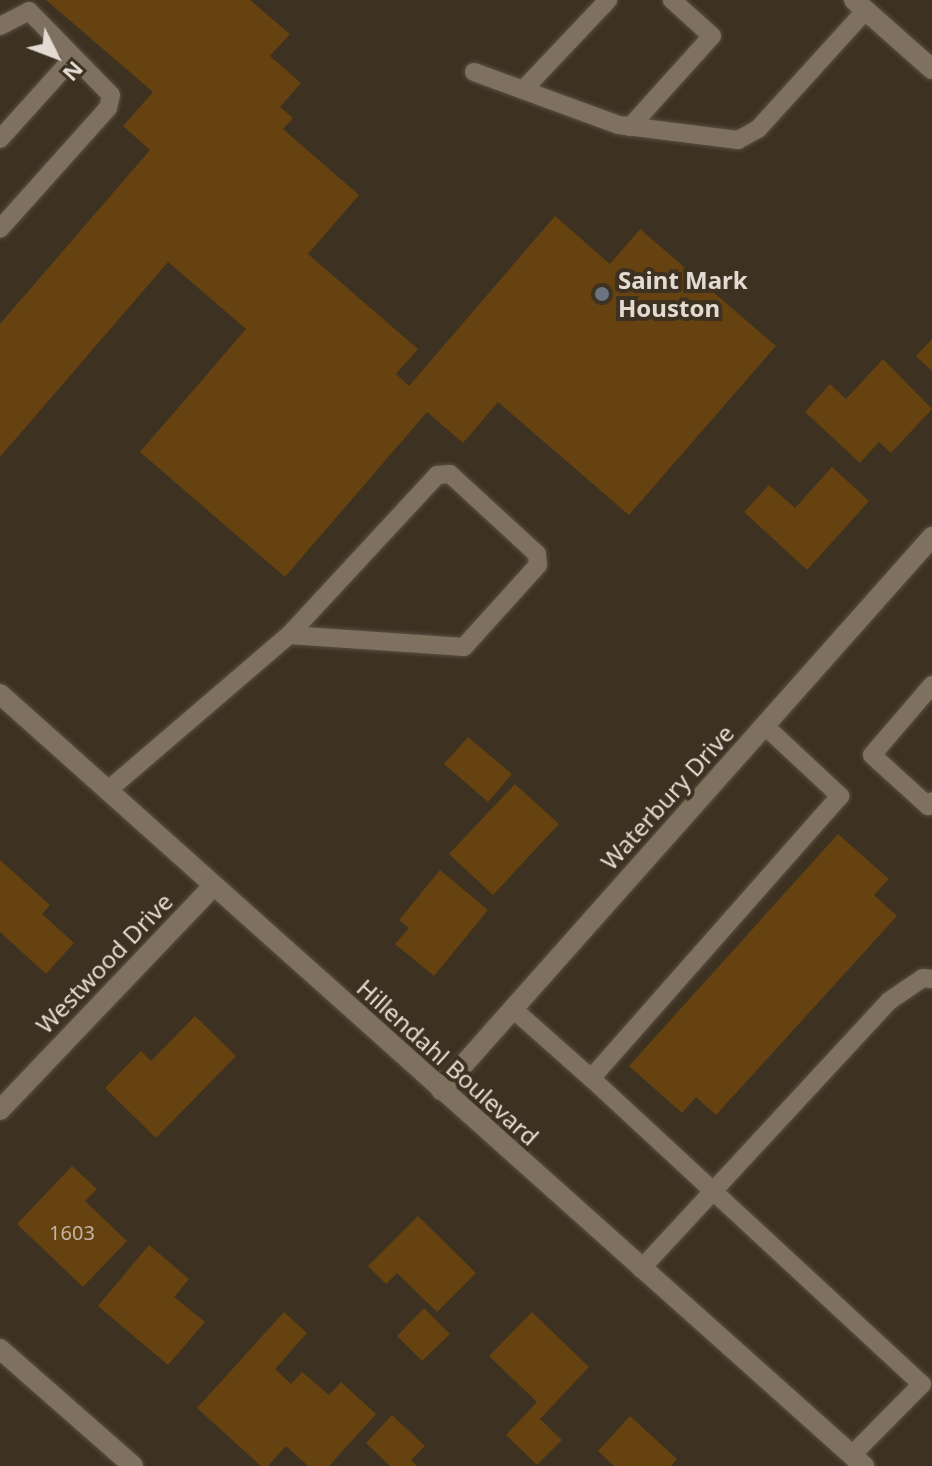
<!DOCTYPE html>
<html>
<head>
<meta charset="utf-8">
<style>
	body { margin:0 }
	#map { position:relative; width:932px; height:1466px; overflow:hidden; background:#3d3122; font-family:"Noto Sans",sans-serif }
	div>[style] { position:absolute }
	.building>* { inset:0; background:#654210 }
	.roads { filter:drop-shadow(0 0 2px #594f42) drop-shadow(0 0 2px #594f42) }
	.service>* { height:18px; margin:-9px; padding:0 9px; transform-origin:9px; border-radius:9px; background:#7f7160 }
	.minor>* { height:20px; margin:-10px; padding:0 10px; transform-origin:10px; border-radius:10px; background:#7f7160 }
	.tertiary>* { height:20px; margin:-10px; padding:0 10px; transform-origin:10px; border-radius:10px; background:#7f7160 }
	.dots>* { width:22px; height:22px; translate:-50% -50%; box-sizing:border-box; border:4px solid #3d3122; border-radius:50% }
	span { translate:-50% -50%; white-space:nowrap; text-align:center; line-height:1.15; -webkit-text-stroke:8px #3d3122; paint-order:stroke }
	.number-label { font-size:20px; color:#c4b5a2 }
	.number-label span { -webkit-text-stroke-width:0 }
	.poi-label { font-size:24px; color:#e3dbd2; font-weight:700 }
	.left { translate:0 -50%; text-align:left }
	.street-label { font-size:24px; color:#e3dbd2 }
	.north { position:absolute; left:16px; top:16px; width:80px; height:80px; -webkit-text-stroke:6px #3d3122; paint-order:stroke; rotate:132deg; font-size:22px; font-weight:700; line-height:32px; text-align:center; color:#e3dbd2 }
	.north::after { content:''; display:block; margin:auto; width:28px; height:36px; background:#e3dbd2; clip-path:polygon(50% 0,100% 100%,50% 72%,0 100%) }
</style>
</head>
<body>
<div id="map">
	<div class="building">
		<i style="clip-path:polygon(46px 0,250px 0,290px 34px,270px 56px,301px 83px,280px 107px,293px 118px,283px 129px,359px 195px,308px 254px,418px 349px,396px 374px,409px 386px,555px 216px,610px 264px,640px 229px,776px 346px,629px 515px,498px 402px,463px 443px,427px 412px,285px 577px,140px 452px,246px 329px,168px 262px,0 457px,0 324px,150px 150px,123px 126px,153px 92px)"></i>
		<i style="clip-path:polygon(932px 339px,932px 371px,916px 356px)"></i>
		<i style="clip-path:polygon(883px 359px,932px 409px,891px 453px,879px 442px,860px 463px,805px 412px,830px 384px,846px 399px)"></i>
		<i style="clip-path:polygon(832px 467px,869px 501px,807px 570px,744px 512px,769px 485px,795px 508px)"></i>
		<i style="clip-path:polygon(468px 737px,512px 774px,488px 802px,444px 764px)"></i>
		<i style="clip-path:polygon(515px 784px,559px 824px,493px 895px,449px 854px)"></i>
		<i style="clip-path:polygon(838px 834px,889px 879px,874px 895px,897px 916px,716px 1115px,696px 1097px,682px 1113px,629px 1066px)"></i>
		<i style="clip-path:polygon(0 860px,50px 905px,42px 914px,74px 943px,46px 974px,0 932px)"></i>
		<i style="clip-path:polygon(440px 870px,488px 910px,434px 976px,395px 944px,409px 928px,399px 920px)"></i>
		<i style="clip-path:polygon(195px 1016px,236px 1056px,156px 1138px,105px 1088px,141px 1051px,151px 1061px)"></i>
		<i style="clip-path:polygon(72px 1166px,97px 1189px,85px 1201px,127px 1241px,83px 1287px,17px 1224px)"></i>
		<i style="clip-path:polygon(418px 1216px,476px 1273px,437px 1312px,397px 1273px,386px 1284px,368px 1266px)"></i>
		<i style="clip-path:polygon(149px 1245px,189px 1279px,174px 1297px,205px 1322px,168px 1365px,98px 1306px)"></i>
		<i style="clip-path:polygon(424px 1308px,450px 1334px,422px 1361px,397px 1336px)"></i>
		<i style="clip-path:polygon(284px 1312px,307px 1333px,275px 1369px,291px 1384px,302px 1372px,329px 1395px,341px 1382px,376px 1414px,329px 1466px,308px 1466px,286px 1446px,268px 1466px,261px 1466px,197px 1408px)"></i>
		<i style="clip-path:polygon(532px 1312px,589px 1367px,540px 1419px,562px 1440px,537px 1465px,506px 1435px,537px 1402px,489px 1356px)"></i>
		<i style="clip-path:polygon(392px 1415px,425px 1446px,411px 1460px,417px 1466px,390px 1466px,366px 1443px)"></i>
		<i style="clip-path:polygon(630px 1416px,677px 1459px,671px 1466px,614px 1466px,598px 1451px)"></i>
	</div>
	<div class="roads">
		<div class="service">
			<i style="left:0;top:26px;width:33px;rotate:-27deg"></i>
			<i style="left:29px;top:11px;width:117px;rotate:45.7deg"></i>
			<i style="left:111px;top:95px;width:13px;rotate:103deg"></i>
			<i style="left:108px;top:108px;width:162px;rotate:131.8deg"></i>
			<i style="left:474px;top:72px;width:154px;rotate:20.1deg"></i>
			<i style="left:619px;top:125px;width:120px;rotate:7.2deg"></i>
			<i style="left:738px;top:140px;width:23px;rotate:-29deg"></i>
			<i style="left:758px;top:129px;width:161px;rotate:-47.8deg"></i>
			<i style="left:523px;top:90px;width:124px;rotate:-46.6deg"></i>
			<i style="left:630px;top:127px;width:122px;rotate:-48deg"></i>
			<i style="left:712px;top:36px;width:54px;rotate:-138deg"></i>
			<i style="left:0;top:139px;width:109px;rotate:-48deg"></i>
			<i style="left:932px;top:685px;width:92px;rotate:130.6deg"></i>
			<i style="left:872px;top:755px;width:76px;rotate:42.3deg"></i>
			<i style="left:928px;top:806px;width:6px;rotate:-51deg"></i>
			<i style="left:765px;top:726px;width:103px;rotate:43deg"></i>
			<i style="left:840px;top:796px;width:376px;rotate:131.4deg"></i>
			<i style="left:591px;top:1078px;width:451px;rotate:42.8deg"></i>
			<i style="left:922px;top:1384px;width:100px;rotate:134.6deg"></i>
			<i style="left:107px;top:791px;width:240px;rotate:-40.6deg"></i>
			<i style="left:289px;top:635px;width:218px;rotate:-47.2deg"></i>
			<i style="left:437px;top:475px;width:13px;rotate:-4deg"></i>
			<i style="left:450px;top:474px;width:118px;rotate:42.6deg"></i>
			<i style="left:537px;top:554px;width:11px;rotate:85deg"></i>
			<i style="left:538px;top:565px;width:110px;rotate:132.1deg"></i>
			<i style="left:464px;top:647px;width:175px;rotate:-176.1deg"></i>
			<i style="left:513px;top:1009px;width:104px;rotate:41.5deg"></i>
			<i style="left:641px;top:1269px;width:365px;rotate:-47.2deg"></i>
			<i style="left:889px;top:1001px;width:41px;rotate:-34.1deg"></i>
			<i style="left:923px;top:978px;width:9px;rotate:6deg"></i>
		</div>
		<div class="minor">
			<i style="left:0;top:694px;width:1159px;rotate:41.78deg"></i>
			<i style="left:441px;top:1090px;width:740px;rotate:-48.4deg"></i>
			<i style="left:0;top:1110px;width:309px;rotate:-46.4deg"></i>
			<i style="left:0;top:1349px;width:177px;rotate:41.3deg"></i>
		</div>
		<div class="tertiary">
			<i style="left:854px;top:0;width:104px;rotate:41.5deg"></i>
		</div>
	</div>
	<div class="dots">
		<i style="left:602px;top:294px;background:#6b7280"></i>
	</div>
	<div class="number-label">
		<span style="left:72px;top:1232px">1603</span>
	</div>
	<div class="poi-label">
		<span class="left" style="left:618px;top:294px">Saint Mark<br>Houston</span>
	</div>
	<div class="street-label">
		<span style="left:667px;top:797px;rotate:-48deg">Waterbury Drive</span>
		<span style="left:104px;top:963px;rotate:-46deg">Westwood Drive</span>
		<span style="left:448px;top:1062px;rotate:42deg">Hillendahl Boulevard</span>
	</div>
	<div class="north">N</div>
</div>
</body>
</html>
